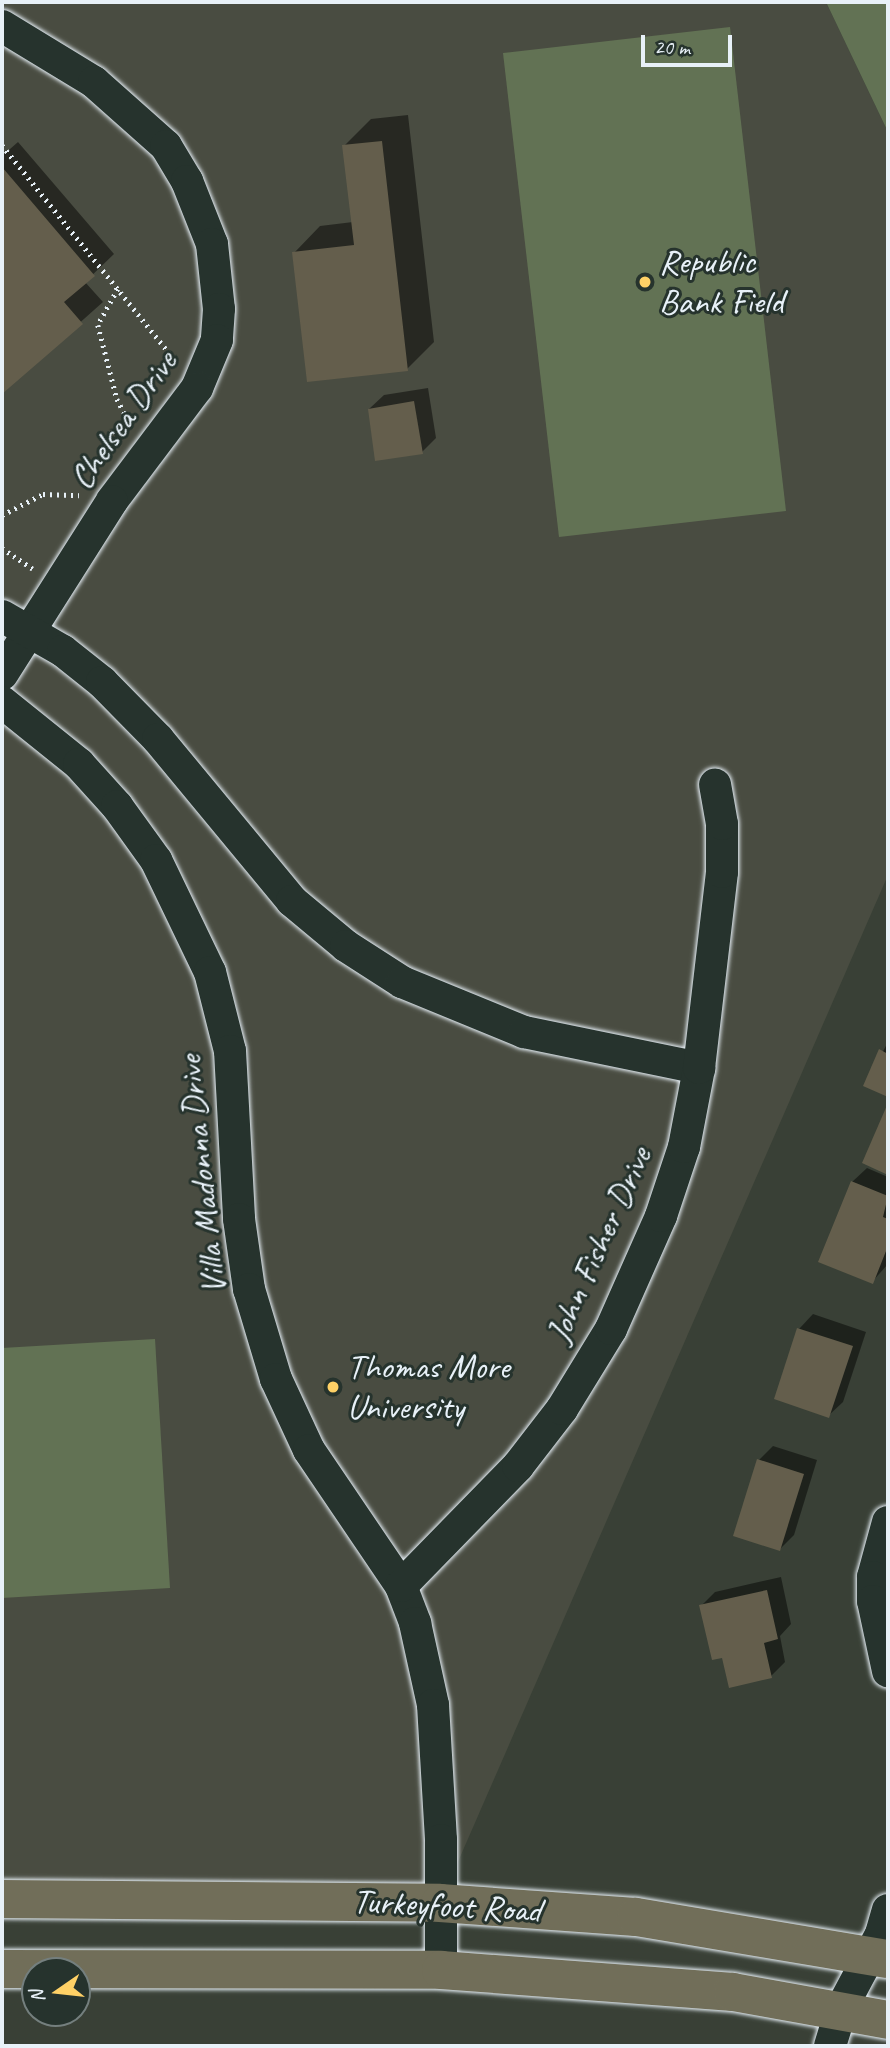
<!DOCTYPE html>
<html>
<head>
<meta charset="utf-8">
<style>
	body { margin:0 }
	#map { position:relative; width:890px; height:2048px; overflow:hidden; background:#394036; font-family:Caveat,sans-serif }
	div>[style] { position:absolute }
	.built>* { inset:0; background:#494c41 }
	.green>* { inset:0; background:#627254 }
	.shadow>* { inset:0; background:#0007 }
	.building>* { inset:0; background:#645e4c }
	.path>* { height:4.5px; margin-top:-2.25px; transform-origin:0; background:repeating-linear-gradient(90deg,#e8f1f8 0 2px,transparent 0 7px) }
	.roads { filter:drop-shadow(0 0 2px #e8f1f8) drop-shadow(0 0 2px #e8f1f8) }
	.minor>* { height:32px; margin:-16px; padding:0 16px; transform-origin:16px; border-radius:16px; background:#26332d }
	.major>* { height:38px; margin:-19px; padding:0 19px; transform-origin:19px; border-radius:19px; background:#716e59 }
	.dots>* { width:19px; height:19px; translate:-50% -50%; box-sizing:border-box; border:4px solid #26332d; border-radius:50% }
	span { translate:-50% -50%; white-space:nowrap; text-align:center; line-height:1.15; -webkit-text-stroke:6px #26332d; paint-order:stroke }
	.poi-label { font-size:35px; color:#e8f1f8 }
	.left { translate:0 -50%; text-align:left }
	.street-label { font-size:35px; color:#e8f1f8 }
	.frame { position:absolute; inset:0; border:4px solid #e8f1f8; pointer-events:none }
	.north { position:absolute; left:21px; top:1957px; width:70px; height:70px; box-sizing:border-box; background:#26332d; border:2px solid #747f7e; border-radius:50%; rotate:256deg; font-size:19px; font-weight:700; line-height:28px; text-align:center; color:#e8f1f8 }
	.north::after { content:''; display:block; margin:auto; width:24px; height:32px; background:#ffd166; clip-path:polygon(50% 0,100% 100%,50% 72%,0 100%) }
	.scale { position:absolute; left:641px; top:35px; width:91px; height:32px; box-sizing:border-box; border:4px solid #e8f1f8; border-top:0; padding-left:9px; font-size:21px; line-height:24px; white-space:nowrap; color:#e8f1f8; -webkit-text-stroke:5px #26332d; paint-order:stroke }
</style>
</head>
<body>
<div id="map">
	<div class="built">
		<i style="clip-path:polygon(2px 2px,826px 2px,888px 132px,888px 875px,440px 1903px,2px 1899px)"></i>
	</div>
	<div class="green">
		<i style="clip-path:polygon(826px 2px,888px 2px,888px 132px)"></i>
		<i style="clip-path:polygon(730px 27px,786px 511px,559px 537px,503px 53px)"></i>
		<i style="clip-path:polygon(155px 1339px,170px 1588px,2px 1598px,2px 1348px)"></i>
	</div>
	<div class="shadow">
		<i style="clip-path:polygon(408px 115px,434px 342px,407px 369px,294px 253px,320px 226px,353px 222px,344px 146px,371px 119px)"></i>
		<i style="clip-path:polygon(18px 142px,114px 254px,85px 282px,103px 302px,2px 392px,2px 156px)"></i>
		<i style="clip-path:polygon(428px 388px,436px 438px,422px 452px,369px 409px,384px 395px)"></i>
		<i style="clip-path:polygon(888px 1042px,888px 1095px,865px 1085px)"></i>
		<i style="clip-path:polygon(867px 1168px,888px 1177px,888px 1264px,872px 1282px,852px 1182px)"></i>
		<i style="clip-path:polygon(813px 1314px,866px 1332px,843px 1402px,828px 1416px,776px 1398px,799px 1329px)"></i>
		<i style="clip-path:polygon(773px 1446px,817px 1460px,794px 1535px,780px 1549px,759px 1460px)"></i>
		<i style="clip-path:polygon(781px 1577px,791px 1624px,780px 1636px,785px 1662px,771px 1676px,723px 1656px,701px 1606px,715px 1592px)"></i>
	</div>
	<div class="building">
		<i style="clip-path:polygon(382px 141px,408px 371px,307px 382px,292px 252px,354px 245px,342px 145px)"></i>
		<i style="clip-path:polygon(2px 167px,95px 276px,64px 302px,83px 324px,2px 394px)"></i>
		<i style="clip-path:polygon(414px 401px,423px 454px,375px 461px,368px 409px)"></i>
		<i style="clip-path:polygon(879px 1049px,888px 1054px,888px 1097px,863px 1086px)"></i>
		<i style="clip-path:polygon(888px 1103px,888px 1175px,862px 1163px)"></i>
		<i style="clip-path:polygon(851px 1181px,888px 1196px,883px 1217px,888px 1219px,888px 1246px,873px 1284px,818px 1262px)"></i>
		<i style="clip-path:polygon(797px 1328px,853px 1346px,829px 1418px,774px 1399px)"></i>
		<i style="clip-path:polygon(757px 1459px,804px 1474px,780px 1551px,733px 1536px)"></i>
		<i style="clip-path:polygon(767px 1590px,778px 1639px,764px 1643px,772px 1678px,729px 1688px,722px 1658px,712px 1660px,699px 1605px)"></i>
	</div>
	<div class="path">
		<i style="left:2px;top:145px;width:276px;rotate:51.2deg"></i>
		<i style="left:118px;top:289px;width:41px;rotate:119.1deg"></i>
		<i style="left:98px;top:325px;width:76px;rotate:75.6deg"></i>
		<i style="left:117px;top:399px;width:30px;rotate:62deg"></i>
		<i style="left:2px;top:515px;width:46px;rotate:-27.1deg"></i>
		<i style="left:43px;top:494px;width:36px;rotate:2deg"></i>
		<i style="left:2px;top:548px;width:37px;rotate:34deg"></i>
	</div>
	<div class="roads">
		<div class="minor">
			<i style="left:2px;top:26px;width:108px;rotate:31.3deg"></i>
			<i style="left:94px;top:82px;width:96px;rotate:41.6deg"></i>
			<i style="left:166px;top:146px;width:41px;rotate:59deg"></i>
			<i style="left:187px;top:181px;width:68px;rotate:68.4deg"></i>
			<i style="left:212px;top:244px;width:65px;rotate:83.9deg"></i>
			<i style="left:219px;top:309px;width:31px;rotate:94deg"></i>
			<i style="left:217px;top:340px;width:52px;rotate:112.6deg"></i>
			<i style="left:197px;top:388px;width:141px;rotate:127deg"></i>
			<i style="left:112px;top:501px;width:205px;rotate:122.4deg"></i>
			<i style="left:2px;top:616px;width:70px;rotate:29.8deg"></i>
			<i style="left:63px;top:651px;width:50px;rotate:38.5deg"></i>
			<i style="left:102px;top:682px;width:80px;rotate:45.5deg"></i>
			<i style="left:158px;top:739px;width:210px;rotate:50.4deg"></i>
			<i style="left:292px;top:901px;width:70px;rotate:39.8deg"></i>
			<i style="left:346px;top:946px;width:67px;rotate:32.7deg"></i>
			<i style="left:402px;top:982px;width:132px;rotate:22.3deg"></i>
			<i style="left:524px;top:1032px;width:179px;rotate:11.6deg"></i>
			<i style="left:2px;top:702px;width:99px;rotate:38.8deg"></i>
			<i style="left:79px;top:764px;width:57px;rotate:47.9deg"></i>
			<i style="left:117px;top:806px;width:67px;rotate:54.2deg"></i>
			<i style="left:156px;top:860px;width:124px;rotate:64.3deg"></i>
			<i style="left:210px;top:972px;width:81px;rotate:75.8deg"></i>
			<i style="left:230px;top:1051px;width:168px;rotate:86.9deg"></i>
			<i style="left:239px;top:1219px;width:71px;rotate:81.9deg"></i>
			<i style="left:249px;top:1289px;width:94px;rotate:73.3deg"></i>
			<i style="left:276px;top:1379px;width:78px;rotate:65.1deg"></i>
			<i style="left:309px;top:1450px;width:164px;rotate:55.9deg"></i>
			<i style="left:401px;top:1586px;width:40px;rotate:69deg"></i>
			<i style="left:415px;top:1623px;width:84px;rotate:77.6deg"></i>
			<i style="left:433px;top:1705px;width:135px;rotate:86.6deg"></i>
			<i style="left:441px;top:1840px;width:130px;rotate:90deg"></i>
			<i style="left:888px;top:1522px;width:57px;rotate:105.3deg"></i>
			<i style="left:873px;top:1577px;width:24px;rotate:90deg"></i>
			<i style="left:873px;top:1601px;width:72px;rotate:77.9deg"></i>
			<i style="left:401px;top:1586px;width:168px;rotate:-45.7deg"></i>
			<i style="left:518px;top:1466px;width:72px;rotate:-52.3deg"></i>
			<i style="left:562px;top:1409px;width:94px;rotate:-58.5deg"></i>
			<i style="left:611px;top:1329px;width:124px;rotate:-66.1deg"></i>
			<i style="left:661px;top:1216px;width:73px;rotate:-71.6deg"></i>
			<i style="left:684px;top:1147px;width:80px;rotate:-79.2deg"></i>
			<i style="left:699px;top:1068px;width:197px;rotate:-83.3deg"></i>
			<i style="left:722px;top:872px;width:48px;rotate:-90deg"></i>
			<i style="left:722px;top:824px;width:40px;rotate:-100deg"></i>
			<i style="left:830px;top:2046px;width:39px;rotate:-73deg"></i>
			<i style="left:841px;top:2009px;width:85px;rotate:-61.9deg"></i>
			<i style="left:881px;top:1934px;width:25px;rotate:-74deg"></i>
		</div>
		<div class="major">
			<i style="left:2px;top:1899px;width:438px;rotate:0.5deg"></i>
			<i style="left:440px;top:1903px;width:196px;rotate:4.1deg"></i>
			<i style="left:636px;top:1917px;width:255px;rotate:9.5deg"></i>
			<i style="left:2px;top:1969px;width:439px;rotate:0.1deg"></i>
			<i style="left:441px;top:1970px;width:293px;rotate:4.3deg"></i>
			<i style="left:733px;top:1992px;width:158px;rotate:10.2deg"></i>
		</div>
	</div>
	<div class="dots">
		<i style="left:645px;top:282px;background:#ffd166"></i>
		<i style="left:333px;top:1387px;background:#ffd166"></i>
	</div>
	<div class="poi-label">
		<span class="left" style="left:659px;top:282px">Republic<br>Bank Field</span>
		<span class="left" style="left:347px;top:1387px">Thomas More<br>University</span>
	</div>
	<div class="street-label">
		<span style="left:123px;top:420px;rotate:-55deg">Chelsea Drive</span>
		<span style="left:202px;top:1175px;rotate:-96deg">Villa Madonna Drive</span>
		<span style="left:599px;top:1245px;rotate:-66deg">John Fisher Drive</span>
		<span style="left:447px;top:1906px;rotate:3deg">Turkeyfoot Road</span>
	</div>
	<div class="frame"></div>
	<div class="north">N</div>
	<div class="scale">20 m</div>
</div>
</body>
</html>
